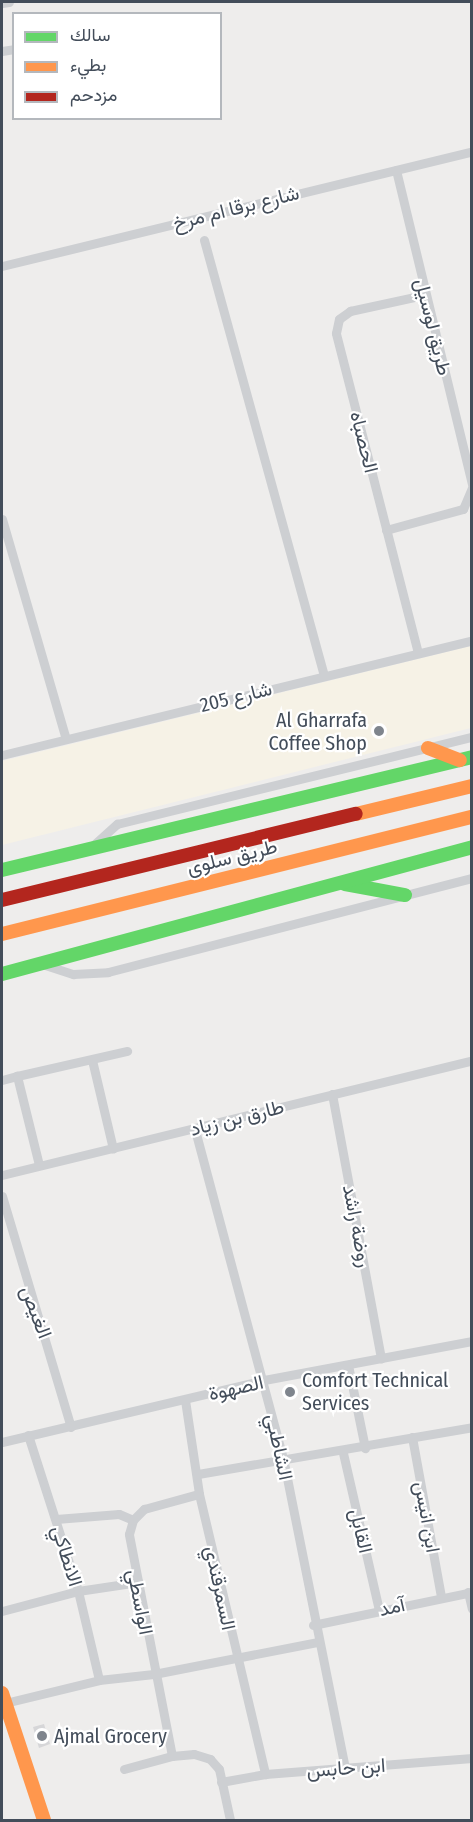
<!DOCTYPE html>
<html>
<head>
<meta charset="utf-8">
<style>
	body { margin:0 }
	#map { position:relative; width:473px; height:1822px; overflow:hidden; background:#eeedec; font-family:"Fira Sans Condensed",Vazirmatn,sans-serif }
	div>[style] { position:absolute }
	.commercial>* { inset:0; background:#f6f2e6 }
	.building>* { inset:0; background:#d6d6d8 }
	.street>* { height:9px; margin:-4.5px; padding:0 4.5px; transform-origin:4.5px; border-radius:4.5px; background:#cdcfd2 }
	.fast>* { height:14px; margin:-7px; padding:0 7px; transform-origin:7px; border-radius:7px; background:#63d668 }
	.slow>* { height:14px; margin:-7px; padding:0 7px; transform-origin:7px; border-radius:7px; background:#ff974d }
	.jam>* { height:14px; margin:-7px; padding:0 7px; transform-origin:7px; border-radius:7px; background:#b3261e }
	.dots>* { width:16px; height:16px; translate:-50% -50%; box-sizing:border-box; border:3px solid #fff; border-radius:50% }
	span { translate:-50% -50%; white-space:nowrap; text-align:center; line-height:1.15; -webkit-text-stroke:4.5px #fff; paint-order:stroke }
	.street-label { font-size:20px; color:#434d5a }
	.poi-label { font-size:20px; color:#434d5a }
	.right { translate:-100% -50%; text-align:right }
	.left { translate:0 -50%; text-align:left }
	.frame { position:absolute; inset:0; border:3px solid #434d5a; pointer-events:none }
	.legend { position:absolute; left:12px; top:12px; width:210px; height:108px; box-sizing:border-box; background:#fff; border:2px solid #b4b8bd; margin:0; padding:8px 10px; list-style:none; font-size:18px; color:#434d5a }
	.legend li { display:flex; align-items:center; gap:12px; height:30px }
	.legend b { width:30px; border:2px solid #b4b8bd }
</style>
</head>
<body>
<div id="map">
	<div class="commercial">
		<i style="clip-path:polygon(471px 646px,471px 728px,2px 845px,2px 761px)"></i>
	</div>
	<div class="building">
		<i style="clip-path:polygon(44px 1724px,50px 1744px,39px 1748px,33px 1727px)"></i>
	</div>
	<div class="street">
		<i style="left:2px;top:3px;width:7px;rotate:-8deg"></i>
		<i style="left:2px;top:51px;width:12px;rotate:-9deg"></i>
		<i style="left:396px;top:170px;width:323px;rotate:76.4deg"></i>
		<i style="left:204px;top:240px;width:452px;rotate:74.6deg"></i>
		<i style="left:2px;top:266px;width:484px;rotate:-13.7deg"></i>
		<i style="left:2px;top:519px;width:229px;rotate:73.8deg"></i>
		<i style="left:386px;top:530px;width:80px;rotate:-15.3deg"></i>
		<i style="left:463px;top:509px;width:23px;rotate:-67deg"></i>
		<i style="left:418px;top:653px;width:330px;rotate:-104.4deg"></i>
		<i style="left:336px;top:333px;width:14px;rotate:-78deg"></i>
		<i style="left:339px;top:319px;width:14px;rotate:-36deg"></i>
		<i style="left:350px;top:311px;width:76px;rotate:-12.2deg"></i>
		<i style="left:2px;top:755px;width:484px;rotate:-13.7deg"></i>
		<i style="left:89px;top:849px;width:38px;rotate:-42deg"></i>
		<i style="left:117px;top:824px;width:366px;rotate:-13.8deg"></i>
		<i style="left:42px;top:964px;width:33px;rotate:18deg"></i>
		<i style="left:73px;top:974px;width:35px;rotate:-3deg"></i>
		<i style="left:108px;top:972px;width:376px;rotate:-14.5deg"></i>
		<i style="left:92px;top:1060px;width:91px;rotate:76.7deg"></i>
		<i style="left:2px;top:1080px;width:16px;rotate:-15deg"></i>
		<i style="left:332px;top:1094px;width:269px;rotate:79.5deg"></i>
		<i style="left:195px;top:1130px;width:340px;rotate:75deg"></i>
		<i style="left:283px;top:1458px;width:317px;rotate:78.7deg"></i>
		<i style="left:39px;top:1165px;width:92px;rotate:-103.9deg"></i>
		<i style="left:17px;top:1076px;width:113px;rotate:-12.8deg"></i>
		<i style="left:2px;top:1175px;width:484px;rotate:-13.7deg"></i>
		<i style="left:2px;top:1196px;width:241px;rotate:73.4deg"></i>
		<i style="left:348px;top:1365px;width:85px;rotate:78.4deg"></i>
		<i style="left:185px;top:1400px;width:95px;rotate:81.5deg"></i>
		<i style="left:199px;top:1494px;width:288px;rotate:76.7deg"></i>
		<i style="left:28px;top:1435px;width:164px;rotate:72.2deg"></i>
		<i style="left:78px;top:1591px;width:91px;rotate:76.7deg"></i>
		<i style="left:412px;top:1437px;width:163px;rotate:79.7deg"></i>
		<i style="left:2px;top:1442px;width:269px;rotate:-13.3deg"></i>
		<i style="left:264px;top:1380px;width:212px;rotate:-10.6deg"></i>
		<i style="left:343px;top:1453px;width:161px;rotate:77.1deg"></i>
		<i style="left:198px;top:1474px;width:278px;rotate:-9.7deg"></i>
		<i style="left:56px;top:1519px;width:63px;rotate:-4.5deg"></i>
		<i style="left:119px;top:1514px;width:15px;rotate:23deg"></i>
		<i style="left:468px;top:1592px;width:17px;rotate:77deg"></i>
		<i style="left:2px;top:1611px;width:79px;rotate:-14.7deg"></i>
		<i style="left:78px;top:1591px;width:61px;rotate:-8.5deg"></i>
		<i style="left:313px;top:1625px;width:162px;rotate:-11.7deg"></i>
		<i style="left:5px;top:1703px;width:97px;rotate:-13.7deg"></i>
		<i style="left:99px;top:1680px;width:55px;rotate:-6.2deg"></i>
		<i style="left:154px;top:1674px;width:166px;rotate:-11.1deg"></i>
		<i style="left:172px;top:1756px;width:226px;rotate:-101deg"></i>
		<i style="left:129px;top:1534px;width:15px;rotate:-74deg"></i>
		<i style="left:133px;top:1520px;width:16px;rotate:-45deg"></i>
		<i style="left:144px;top:1509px;width:57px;rotate:-15.3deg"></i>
		<i style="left:124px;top:1769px;width:50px;rotate:-15.2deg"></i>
		<i style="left:172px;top:1756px;width:22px;rotate:-5deg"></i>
		<i style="left:194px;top:1754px;width:17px;rotate:17deg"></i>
		<i style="left:210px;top:1759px;width:13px;rotate:48deg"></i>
		<i style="left:219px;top:1769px;width:52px;rotate:77.8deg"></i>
		<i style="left:221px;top:1782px;width:45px;rotate:-10.3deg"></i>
		<i style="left:265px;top:1774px;width:208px;rotate:-4.4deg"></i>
	</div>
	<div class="fast">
		<i style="left:2px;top:870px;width:483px;rotate:-13.5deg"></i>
		<i style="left:345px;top:884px;width:61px;rotate:10.4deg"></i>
		<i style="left:2px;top:974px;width:487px;rotate:-15.1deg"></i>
	</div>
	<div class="slow">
		<i style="left:428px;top:748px;width:34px;rotate:21deg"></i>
		<i style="left:356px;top:814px;width:119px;rotate:-13.6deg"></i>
		<i style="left:2px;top:934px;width:484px;rotate:-14deg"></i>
		<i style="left:2px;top:1693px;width:134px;rotate:71.7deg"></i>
	</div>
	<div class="jam">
		<i style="left:2px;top:900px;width:364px;rotate:-13.7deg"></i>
	</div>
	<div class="dots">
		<i style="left:379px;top:731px;background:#7f858d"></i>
		<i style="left:290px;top:1392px;background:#7f858d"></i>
		<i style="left:42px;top:1736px;background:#7f858d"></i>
	</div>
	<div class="street-label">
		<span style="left:236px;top:208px;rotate:-14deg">شارع برقا ام مرخ</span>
		<span style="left:433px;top:327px;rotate:76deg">طريق لوسيل</span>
		<span style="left:364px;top:442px;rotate:76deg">الحصباه</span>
		<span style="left:236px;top:697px;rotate:-14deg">شارع 205</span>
		<span style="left:232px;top:857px;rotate:-14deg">طريق سلوى</span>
		<span style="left:237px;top:1118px;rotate:-14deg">طارق بن زياد</span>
		<span style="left:357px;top:1226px;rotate:79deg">روضة راشد</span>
		<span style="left:36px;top:1312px;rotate:69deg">الغيص</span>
		<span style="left:236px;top:1388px;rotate:-13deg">الصهوة</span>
		<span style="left:279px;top:1447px;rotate:78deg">الشاطبي</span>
		<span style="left:427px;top:1517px;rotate:80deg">ابن انيس</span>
		<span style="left:361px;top:1531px;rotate:77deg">القابل</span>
		<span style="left:67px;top:1556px;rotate:73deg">الانطاكي</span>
		<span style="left:220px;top:1588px;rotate:78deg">السمرقندي</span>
		<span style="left:140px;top:1602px;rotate:79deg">الواسطي</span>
		<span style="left:392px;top:1607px;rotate:-13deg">آمد</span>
		<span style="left:346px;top:1768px;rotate:-4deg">ابن حابس</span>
	</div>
	<div class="poi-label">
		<span class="right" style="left:367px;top:732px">Al Gharrafa<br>Coffee Shop</span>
		<span class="left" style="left:302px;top:1392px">Comfort Technical<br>Services</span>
		<span class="left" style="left:54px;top:1736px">Ajmal Grocery</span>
	</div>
	<div class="frame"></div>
	<ul class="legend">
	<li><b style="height:8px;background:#63d668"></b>سالك</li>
	<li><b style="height:8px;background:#ff974d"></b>بطيء</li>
	<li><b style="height:8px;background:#b3261e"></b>مزدحم</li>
	</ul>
</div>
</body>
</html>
